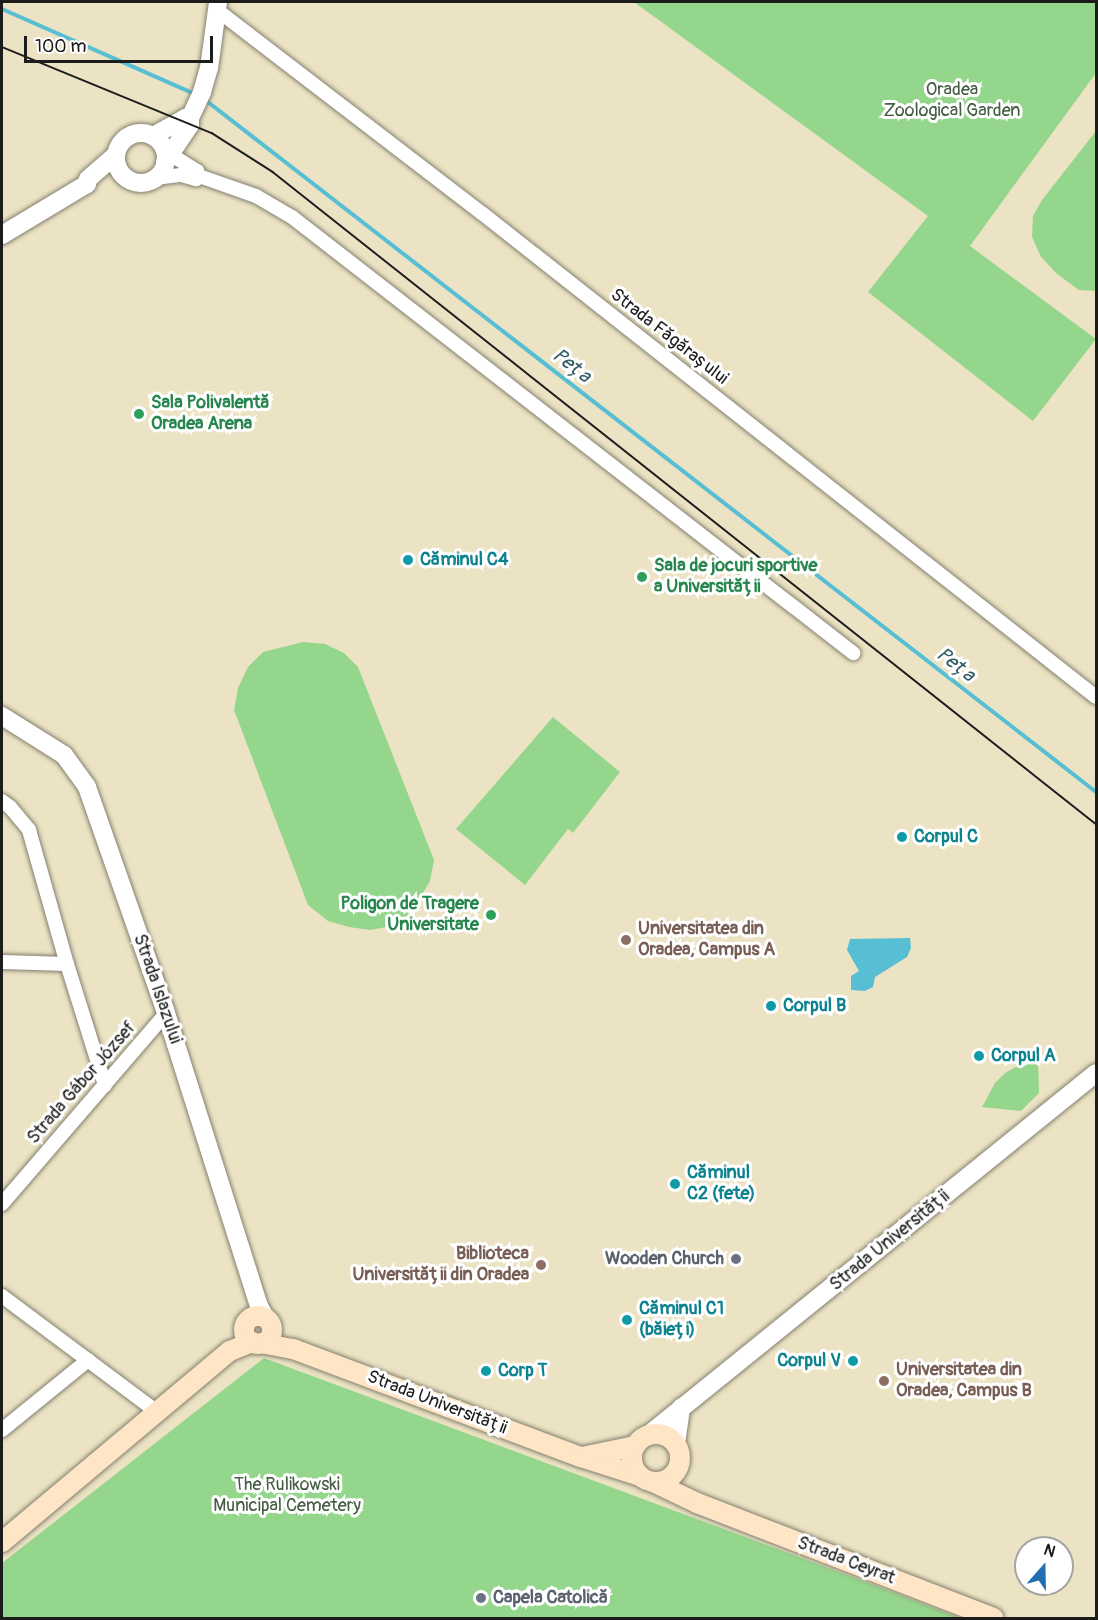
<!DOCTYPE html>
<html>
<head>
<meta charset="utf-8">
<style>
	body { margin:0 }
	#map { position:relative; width:1098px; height:1620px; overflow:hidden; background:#ece3c4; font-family:Pangolin,sans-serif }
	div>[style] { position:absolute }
	.green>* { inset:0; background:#95d68d }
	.water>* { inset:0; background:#57bed4 }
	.stream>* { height:4px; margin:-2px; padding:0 2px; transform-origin:2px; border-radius:2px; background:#57bed4 }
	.roads { filter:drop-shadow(0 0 2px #848070) drop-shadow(0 0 2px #848070) }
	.minor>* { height:14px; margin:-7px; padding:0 7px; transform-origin:7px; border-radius:7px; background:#fff }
	.tertiary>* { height:18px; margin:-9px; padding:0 9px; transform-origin:9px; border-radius:9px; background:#fff }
	.tertiary>.ring { margin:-9px; padding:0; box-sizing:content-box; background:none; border:18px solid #fff; border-radius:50% }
	.secondary>* { height:20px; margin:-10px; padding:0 10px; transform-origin:10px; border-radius:10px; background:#fde5c5 }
	.secondary>.ring { margin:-10px; padding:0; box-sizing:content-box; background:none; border:20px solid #fde5c5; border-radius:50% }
	.tram>* { height:1.5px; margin:-0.75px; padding:0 0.75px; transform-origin:0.75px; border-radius:0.75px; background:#1c1c1c }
	.dots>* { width:16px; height:16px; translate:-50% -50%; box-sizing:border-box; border:3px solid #fff; border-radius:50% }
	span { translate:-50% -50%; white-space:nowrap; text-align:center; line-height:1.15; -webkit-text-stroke:6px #fff; paint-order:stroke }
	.park-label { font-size:18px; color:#465d44 }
	.street-label { font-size:18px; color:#1c1c1c }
	.leisure-label { font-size:18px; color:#27864d; font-weight:700 }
	.left { translate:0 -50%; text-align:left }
	.right { translate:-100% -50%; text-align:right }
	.culture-label { font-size:18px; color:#0d838f; font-weight:700 }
	.education-label { font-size:18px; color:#785e54; font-weight:700 }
	.worship-label { font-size:18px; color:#5b616d; font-weight:700 }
	.water-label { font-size:20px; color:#345d66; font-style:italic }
	.frame { position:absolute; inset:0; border:3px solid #1c1c1c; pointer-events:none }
	.north { position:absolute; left:1014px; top:1536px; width:60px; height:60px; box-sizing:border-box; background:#fff; border:2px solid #a4a4a4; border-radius:50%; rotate:20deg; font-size:16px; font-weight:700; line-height:24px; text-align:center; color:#1c1c1c }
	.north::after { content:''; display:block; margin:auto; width:21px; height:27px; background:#1f6fb2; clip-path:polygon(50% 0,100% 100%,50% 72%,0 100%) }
	.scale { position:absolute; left:24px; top:36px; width:189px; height:27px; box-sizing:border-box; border:3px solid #1c1c1c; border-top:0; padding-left:8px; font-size:18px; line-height:21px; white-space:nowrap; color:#1c1c1c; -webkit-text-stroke:4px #fff; paint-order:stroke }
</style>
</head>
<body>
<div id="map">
	<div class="green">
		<i style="clip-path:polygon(634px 2px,1096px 2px,1096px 73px,970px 246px,1096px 339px,1033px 421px,868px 292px,928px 216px)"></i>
		<i style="clip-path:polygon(1096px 131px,1096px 291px,1079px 290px,1057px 274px,1041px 257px,1032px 237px,1033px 216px,1042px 200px)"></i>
		<i style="clip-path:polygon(303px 642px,325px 644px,344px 653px,358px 667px,434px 860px,430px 881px,420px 898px,409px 915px,392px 926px,370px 930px,349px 927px,328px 921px,308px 905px,234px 710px,238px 688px,248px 667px,263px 652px)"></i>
		<i style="clip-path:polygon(553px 717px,620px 772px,573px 833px,568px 829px,525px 885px,456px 829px)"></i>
		<i style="clip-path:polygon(1038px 1061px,1039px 1093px,1021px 1111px,982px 1107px,995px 1083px,1005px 1073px,1023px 1063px)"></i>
		<i style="clip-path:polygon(264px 1358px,858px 1579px,960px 1618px,2px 1618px,2px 1563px)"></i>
	</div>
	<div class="water">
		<i style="clip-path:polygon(910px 938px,911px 948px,907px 957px,875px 977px,873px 987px,865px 991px,851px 990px,851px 976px,859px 971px,847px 950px,850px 939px)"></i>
	</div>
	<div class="stream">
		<i style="left:2px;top:9px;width:211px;rotate:23.8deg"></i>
		<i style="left:204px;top:99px;width:1130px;rotate:37.84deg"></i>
	</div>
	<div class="roads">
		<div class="minor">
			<i style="left:217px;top:10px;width:335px;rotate:37.5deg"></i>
			<i style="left:483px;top:214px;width:780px;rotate:38.24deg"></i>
			<i style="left:165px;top:151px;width:38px;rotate:32deg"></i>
			<i style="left:197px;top:171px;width:5px;rotate:68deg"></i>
			<i style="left:199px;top:176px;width:60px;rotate:19.3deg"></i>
			<i style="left:256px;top:196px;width:42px;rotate:30.3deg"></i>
			<i style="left:292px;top:217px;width:711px;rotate:37.85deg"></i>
			<i style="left:155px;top:178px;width:26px;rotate:-7deg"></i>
			<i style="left:181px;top:175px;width:16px;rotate:15deg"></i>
			<i style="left:196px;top:179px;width:4px;rotate:-45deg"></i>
			<i style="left:2px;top:801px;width:10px;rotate:37deg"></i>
			<i style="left:10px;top:807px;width:30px;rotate:50deg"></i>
			<i style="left:29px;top:830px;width:139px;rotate:74.2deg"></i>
			<i style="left:67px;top:964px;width:127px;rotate:72.6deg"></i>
			<i style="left:2px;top:962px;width:65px;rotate:1.8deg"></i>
			<i style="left:2px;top:1204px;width:252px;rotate:-49.3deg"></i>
			<i style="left:2px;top:1296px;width:194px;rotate:36.8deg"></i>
			<i style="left:2px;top:1430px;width:111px;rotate:-39.1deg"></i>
		</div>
		<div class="tertiary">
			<i class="ring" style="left:116px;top:133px;width:32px;height:32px"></i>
			<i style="left:153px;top:136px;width:37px;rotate:-29deg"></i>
			<i style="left:185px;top:118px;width:5px"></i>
			<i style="left:165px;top:162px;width:45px;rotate:-56deg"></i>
			<i style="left:190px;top:125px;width:7px;rotate:-90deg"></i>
			<i style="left:190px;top:118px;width:29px;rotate:-65deg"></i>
			<i style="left:202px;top:92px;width:25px;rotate:-74deg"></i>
			<i style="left:209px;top:68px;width:67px;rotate:-82.2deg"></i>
			<i style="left:2px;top:235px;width:99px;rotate:-31deg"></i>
			<i style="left:87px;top:184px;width:5px;rotate:-79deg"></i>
			<i style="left:88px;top:179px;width:37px;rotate:-41deg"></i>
			<i style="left:2px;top:716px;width:73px;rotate:32.2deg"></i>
			<i style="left:64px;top:755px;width:39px;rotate:54deg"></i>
			<i style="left:87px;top:787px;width:239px;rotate:70.7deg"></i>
			<i style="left:166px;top:1013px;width:307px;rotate:72.4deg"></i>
			<i style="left:259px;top:1306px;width:15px;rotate:62deg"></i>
			<i style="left:647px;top:1436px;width:577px;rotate:-38.95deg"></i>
			<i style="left:676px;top:1444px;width:37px;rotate:-82deg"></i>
		</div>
		<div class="secondary">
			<i class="ring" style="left:244px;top:1316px;width:8px;height:8px"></i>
			<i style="left:261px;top:1343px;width:33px;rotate:11deg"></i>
			<i style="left:293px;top:1349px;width:308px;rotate:20.6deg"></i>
			<i style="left:581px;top:1457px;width:62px;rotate:17.9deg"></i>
			<i class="ring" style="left:632px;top:1434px;width:28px;height:28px"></i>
			<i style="left:582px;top:1457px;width:54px;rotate:-11.7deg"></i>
			<i style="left:653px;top:1482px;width:49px;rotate:25.5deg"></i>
			<i style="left:697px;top:1503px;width:318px;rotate:21.2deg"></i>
			<i style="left:2px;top:1542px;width:297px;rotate:-40deg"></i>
			<i style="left:230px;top:1351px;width:24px;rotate:-22deg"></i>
		</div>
	</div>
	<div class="tram">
		<i style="left:2px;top:47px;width:227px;rotate:22.3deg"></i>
		<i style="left:212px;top:133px;width:72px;rotate:32.6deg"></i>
		<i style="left:273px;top:172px;width:1050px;rotate:38.39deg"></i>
	</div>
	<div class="dots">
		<i style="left:139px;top:414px;background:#2e9e5b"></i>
		<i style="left:408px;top:560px;background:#0f9aa8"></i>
		<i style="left:642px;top:577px;background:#2e9e5b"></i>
		<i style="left:902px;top:837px;background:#0f9aa8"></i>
		<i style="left:491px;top:915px;background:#2e9e5b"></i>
		<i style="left:626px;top:940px;background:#8d6e63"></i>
		<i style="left:771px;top:1006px;background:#0f9aa8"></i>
		<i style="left:979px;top:1056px;background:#0f9aa8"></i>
		<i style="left:675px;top:1184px;background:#0f9aa8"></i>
		<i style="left:736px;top:1259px;background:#6b7280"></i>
		<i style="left:541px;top:1265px;background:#8d6e63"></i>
		<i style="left:627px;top:1320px;background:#0f9aa8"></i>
		<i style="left:853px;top:1361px;background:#0f9aa8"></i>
		<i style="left:486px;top:1371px;background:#0f9aa8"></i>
		<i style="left:884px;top:1381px;background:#8d6e63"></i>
		<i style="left:481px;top:1598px;background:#6b7280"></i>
	</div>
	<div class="park-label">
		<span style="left:952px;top:101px">Oradea<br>Zoological Garden</span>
		<span style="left:287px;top:1496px">The Rulikowski<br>Municipal Cemetery</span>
	</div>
	<div class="street-label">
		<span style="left:669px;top:337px;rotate:38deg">Strada Făgărașului</span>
		<span style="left:157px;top:989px;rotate:71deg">Strada Islazului</span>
		<span style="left:82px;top:1083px;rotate:-49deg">Strada Gábor József</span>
		<span style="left:890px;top:1241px;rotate:-39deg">Strada Universității</span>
		<span style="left:437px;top:1403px;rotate:21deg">Strada Universității</span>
		<span style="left:846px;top:1561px;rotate:21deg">Strada Ceyrat</span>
	</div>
	<div class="leisure-label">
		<span class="left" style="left:151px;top:414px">Sala Polivalentă<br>Oradea Arena</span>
		<span class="left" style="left:654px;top:577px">Sala de jocuri sportive<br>a Universității</span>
		<span class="right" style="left:479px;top:915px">Poligon de Tragere<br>Universitate</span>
	</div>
	<div class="culture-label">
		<span class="left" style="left:420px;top:560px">Căminul C4</span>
		<span class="left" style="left:914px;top:837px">Corpul C</span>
		<span class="left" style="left:783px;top:1006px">Corpul B</span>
		<span class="left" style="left:991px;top:1056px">Corpul A</span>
		<span class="left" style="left:687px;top:1184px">Căminul<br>C2 (fete)</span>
		<span class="left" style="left:639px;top:1320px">Căminul C1<br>(băieți)</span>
		<span class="right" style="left:841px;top:1361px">Corpul V</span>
		<span class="left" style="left:498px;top:1371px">Corp T</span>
	</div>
	<div class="education-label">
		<span class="left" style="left:638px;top:940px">Universitatea din<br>Oradea, Campus A</span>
		<span class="right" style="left:529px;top:1265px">Biblioteca<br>Universității din Oradea</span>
		<span class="left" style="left:896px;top:1381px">Universitatea din<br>Oradea, Campus B</span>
	</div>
	<div class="worship-label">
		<span class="right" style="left:724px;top:1259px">Wooden Church</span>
		<span class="left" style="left:493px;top:1598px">Capela Catolică</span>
	</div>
	<div class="water-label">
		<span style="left:572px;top:365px;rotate:38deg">Peța</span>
		<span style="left:956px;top:664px;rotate:38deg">Peța</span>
	</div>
	<div class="frame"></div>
	<div class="north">N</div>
	<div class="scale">100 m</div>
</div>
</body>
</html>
